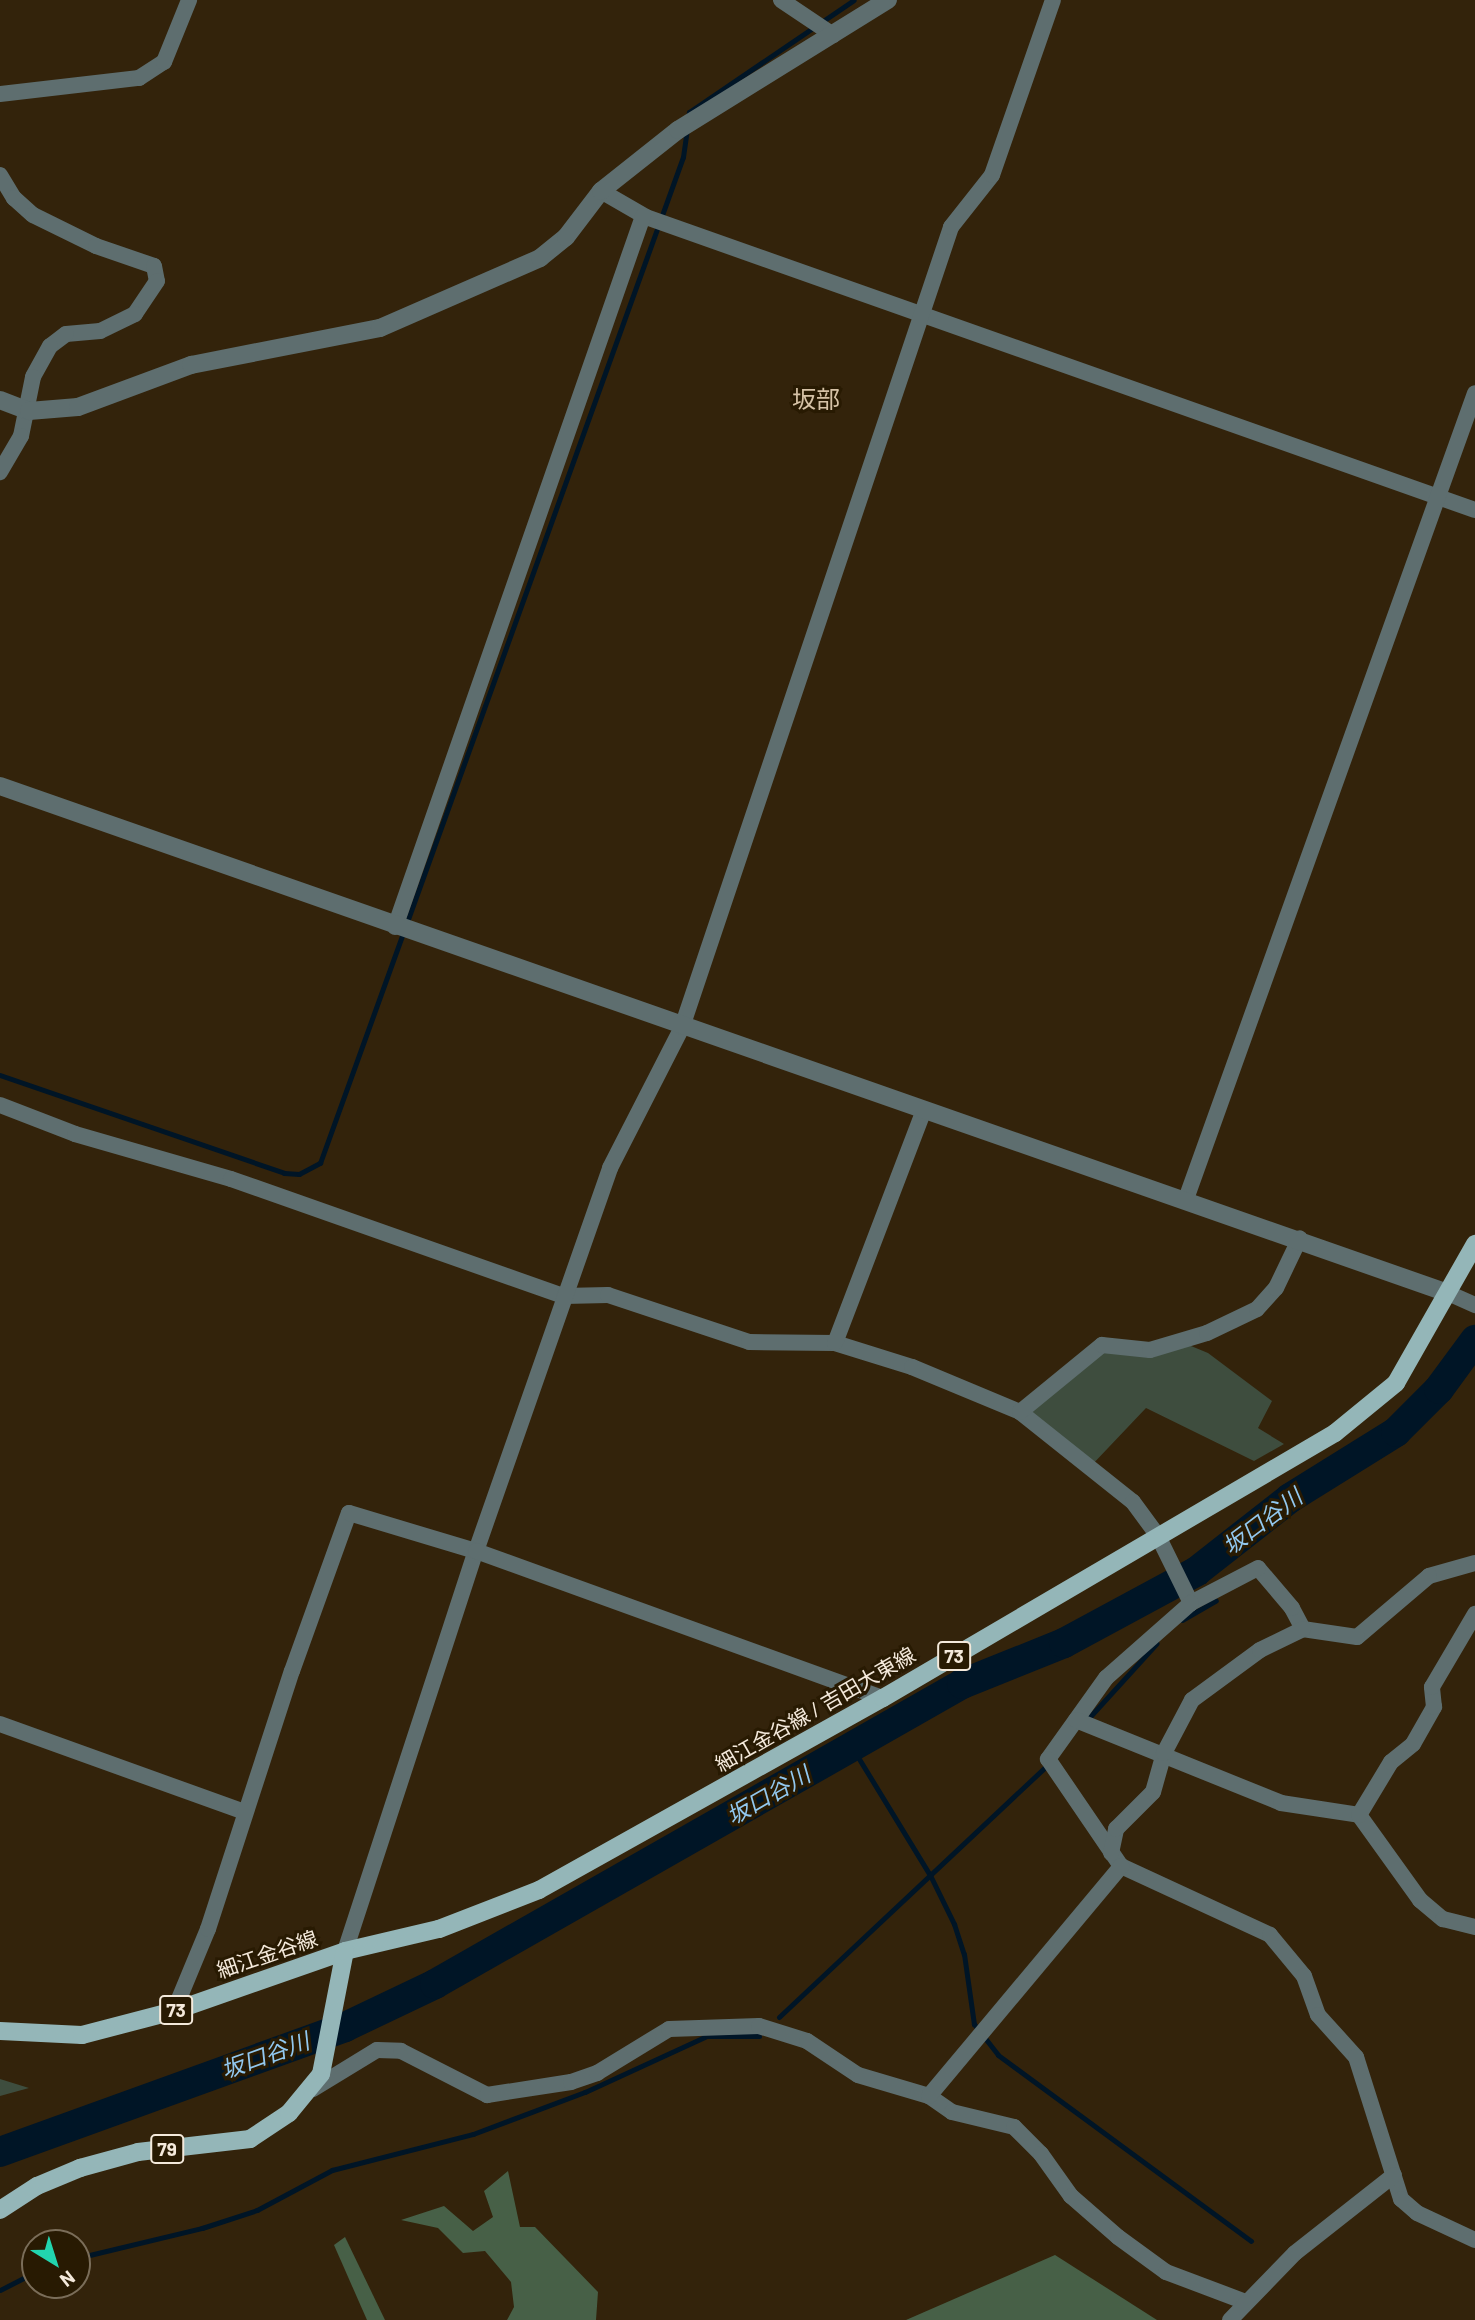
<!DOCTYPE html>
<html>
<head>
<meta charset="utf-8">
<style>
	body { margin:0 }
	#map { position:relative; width:1475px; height:2320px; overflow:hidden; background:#33230b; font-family:Barlow,"Noto Sans JP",sans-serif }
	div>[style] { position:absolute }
	.green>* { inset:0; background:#3e4d3e }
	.forest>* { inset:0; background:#476047 }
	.stream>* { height:5px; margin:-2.5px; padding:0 2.5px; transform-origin:2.5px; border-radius:2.5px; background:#001526 }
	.river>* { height:30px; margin:-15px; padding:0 15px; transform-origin:15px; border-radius:15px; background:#001526 }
	.minor>* { height:16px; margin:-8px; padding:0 8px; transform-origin:8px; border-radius:8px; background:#5e6e6f }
	.tertiary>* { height:18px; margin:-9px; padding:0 9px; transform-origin:9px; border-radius:9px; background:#5e6e6f }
	.primary>* { height:18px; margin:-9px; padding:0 9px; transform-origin:9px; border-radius:9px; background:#94b6b8 }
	span { translate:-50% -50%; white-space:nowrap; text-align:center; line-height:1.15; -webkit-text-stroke:6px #281a02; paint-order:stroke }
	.shield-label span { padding:2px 5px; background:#281a02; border:2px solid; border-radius:5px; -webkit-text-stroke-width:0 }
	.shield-label { font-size:19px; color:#f4e9db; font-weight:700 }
	.street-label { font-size:21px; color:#f4e9db }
	.water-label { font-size:23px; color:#92c8ef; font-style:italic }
	.quarter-label { font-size:24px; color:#d6c2a6 }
	.north { position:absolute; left:21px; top:2229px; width:70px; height:70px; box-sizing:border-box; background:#281a02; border:2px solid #7a6d59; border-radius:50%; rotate:142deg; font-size:19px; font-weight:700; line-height:28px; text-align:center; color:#f4e9db }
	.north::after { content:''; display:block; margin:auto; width:24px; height:32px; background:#22d5af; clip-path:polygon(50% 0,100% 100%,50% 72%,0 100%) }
</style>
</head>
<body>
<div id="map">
	<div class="green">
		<i style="clip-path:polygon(1179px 1341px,1208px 1353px,1272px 1401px,1258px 1428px,1284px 1444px,1254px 1461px,1146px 1408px,1090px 1467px,1026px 1412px,1102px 1345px)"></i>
		<i style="clip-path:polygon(0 2079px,29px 2088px,0 2096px)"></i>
	</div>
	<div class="forest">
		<i style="clip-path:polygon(508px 2171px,520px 2227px,535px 2227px,598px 2292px,596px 2320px,507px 2320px,514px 2307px,511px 2282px,485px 2251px,463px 2253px,438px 2228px,401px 2220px,444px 2206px,473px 2231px,493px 2217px,484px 2191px)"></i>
		<i style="clip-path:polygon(345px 2237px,385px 2320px,367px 2320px,334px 2245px)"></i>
		<i style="clip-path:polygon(1055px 2255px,1157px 2320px,906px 2320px)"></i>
	</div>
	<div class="stream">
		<i style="left:688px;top:119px;width:7px;rotate:-82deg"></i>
		<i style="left:689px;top:112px;width:199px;rotate:-34.2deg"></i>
		<i style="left:0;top:1075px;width:300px;rotate:19deg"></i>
		<i style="left:284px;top:1173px;width:15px;rotate:4deg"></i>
		<i style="left:299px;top:1174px;width:24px;rotate:-28deg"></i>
		<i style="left:320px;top:1163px;width:1069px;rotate:-70.16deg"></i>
		<i style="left:683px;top:157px;width:29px;rotate:-82deg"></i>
		<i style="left:1197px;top:1571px;width:12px;rotate:55deg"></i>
		<i style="left:1182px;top:1620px;width:39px;rotate:-30deg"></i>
		<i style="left:1086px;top:1721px;width:105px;rotate:-47.7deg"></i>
		<i style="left:853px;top:1749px;width:148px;rotate:58.6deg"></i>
		<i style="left:930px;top:1875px;width:55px;rotate:63.9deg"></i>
		<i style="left:954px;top:1924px;width:32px;rotate:72deg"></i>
		<i style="left:964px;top:1954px;width:71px;rotate:81.9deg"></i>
		<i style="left:974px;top:2024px;width:39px;rotate:52deg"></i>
		<i style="left:998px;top:2055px;width:314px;rotate:36.3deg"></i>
		<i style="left:779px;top:2017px;width:368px;rotate:-43.2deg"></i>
		<i style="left:77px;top:2258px;width:129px;rotate:-13.5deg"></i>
		<i style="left:202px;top:2228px;width:58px;rotate:-18.1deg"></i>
		<i style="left:257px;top:2210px;width:85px;rotate:-28.1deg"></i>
		<i style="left:332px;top:2170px;width:146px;rotate:-14.3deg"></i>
		<i style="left:473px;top:2134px;width:120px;rotate:-20.6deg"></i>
		<i style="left:585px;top:2092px;width:134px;rotate:-24.7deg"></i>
		<i style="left:707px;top:2036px;width:52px"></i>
		<i style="left:0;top:2290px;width:39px;rotate:-27deg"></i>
	</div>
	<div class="river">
		<i style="left:0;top:2152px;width:367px;rotate:-19.9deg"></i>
		<i style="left:345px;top:2027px;width:100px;rotate:-25.5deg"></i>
		<i style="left:435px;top:1984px;width:606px;rotate:-29.65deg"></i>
		<i style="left:962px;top:1684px;width:110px;rotate:-21.9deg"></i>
		<i style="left:1064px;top:1643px;width:151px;rotate:-28.4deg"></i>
		<i style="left:1197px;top:1571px;width:118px;rotate:-38.1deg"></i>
		<i style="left:1290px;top:1498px;width:125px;rotate:-31.9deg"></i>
		<i style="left:1396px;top:1432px;width:61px;rotate:-45deg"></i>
		<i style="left:1439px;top:1389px;width:61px;rotate:-53.7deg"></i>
	</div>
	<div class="minor">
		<i style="left:781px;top:0;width:63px;rotate:33.9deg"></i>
		<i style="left:0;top:94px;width:140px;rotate:-6.6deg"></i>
		<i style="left:139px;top:78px;width:30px;rotate:-33deg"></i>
		<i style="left:164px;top:62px;width:67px;rotate:-68deg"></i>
		<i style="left:0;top:175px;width:27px;rotate:59deg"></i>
		<i style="left:14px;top:198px;width:25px;rotate:42deg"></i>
		<i style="left:33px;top:215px;width:70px;rotate:26.2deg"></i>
		<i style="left:96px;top:246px;width:61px;rotate:19deg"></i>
		<i style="left:154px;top:266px;width:15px;rotate:79deg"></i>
		<i style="left:157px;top:281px;width:40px;rotate:124deg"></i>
		<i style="left:135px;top:314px;width:39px;rotate:154deg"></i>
		<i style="left:100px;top:331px;width:34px;rotate:175deg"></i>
		<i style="left:66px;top:334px;width:20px;rotate:143deg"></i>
		<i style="left:50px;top:346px;width:35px;rotate:119deg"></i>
		<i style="left:33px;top:377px;width:60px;rotate:101.5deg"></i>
		<i style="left:21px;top:436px;width:42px;rotate:120.3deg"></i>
		<i style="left:601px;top:191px;width:52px;rotate:30deg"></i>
		<i style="left:646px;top:217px;width:879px;rotate:19.47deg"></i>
		<i style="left:395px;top:927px;width:753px;rotate:-70.77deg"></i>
		<i style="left:0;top:1105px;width:80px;rotate:21.1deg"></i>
		<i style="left:75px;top:1134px;width:162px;rotate:16.1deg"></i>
		<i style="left:231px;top:1179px;width:353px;rotate:19.4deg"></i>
		<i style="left:564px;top:1296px;width:44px;rotate:-1.3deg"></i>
		<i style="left:608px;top:1295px;width:149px;rotate:18.4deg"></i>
		<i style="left:749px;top:1342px;width:86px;rotate:0.7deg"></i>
		<i style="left:835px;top:1343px;width:81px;rotate:17.3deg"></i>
		<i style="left:912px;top:1367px;width:117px;rotate:22.6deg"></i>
		<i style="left:1020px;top:1412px;width:144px;rotate:38.5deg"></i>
		<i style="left:1133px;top:1502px;width:42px;rotate:53.7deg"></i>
		<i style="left:1158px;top:1536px;width:75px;rotate:63.8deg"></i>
		<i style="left:1186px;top:1199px;width:856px;rotate:-70.27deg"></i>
		<i style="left:1448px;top:1293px;width:30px;rotate:24deg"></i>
		<i style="left:835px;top:1343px;width:249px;rotate:-69.1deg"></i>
		<i style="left:1020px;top:1412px;width:106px;rotate:-39.3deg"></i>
		<i style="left:1102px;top:1345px;width:48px;rotate:5.9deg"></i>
		<i style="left:1150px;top:1350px;width:59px;rotate:-16.6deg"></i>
		<i style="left:1207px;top:1333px;width:55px;rotate:-25.6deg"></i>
		<i style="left:1257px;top:1309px;width:28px;rotate:-48deg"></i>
		<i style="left:1276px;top:1288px;width:55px;rotate:-64.4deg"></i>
		<i style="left:1475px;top:1563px;width:48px;rotate:164.2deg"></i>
		<i style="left:1429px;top:1576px;width:94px;rotate:139.7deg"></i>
		<i style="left:1357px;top:1637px;width:55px;rotate:-171.6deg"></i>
		<i style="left:1303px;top:1629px;width:24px;rotate:-118deg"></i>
		<i style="left:1292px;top:1608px;width:52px;rotate:-130.4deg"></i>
		<i style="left:1258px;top:1568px;width:76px;rotate:152.4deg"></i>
		<i style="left:1191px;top:1603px;width:113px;rotate:138.6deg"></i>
		<i style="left:1106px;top:1678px;width:100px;rotate:125.6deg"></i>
		<i style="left:1048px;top:1759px;width:130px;rotate:55.7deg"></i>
		<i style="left:1121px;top:1866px;width:164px;rotate:24.8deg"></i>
		<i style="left:1270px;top:1935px;width:53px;rotate:50.3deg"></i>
		<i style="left:1304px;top:1976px;width:41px;rotate:70.3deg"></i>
		<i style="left:1318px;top:2015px;width:57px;rotate:47.9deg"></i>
		<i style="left:1356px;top:2057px;width:149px;rotate:72.4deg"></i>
		<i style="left:1401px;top:2199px;width:21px;rotate:41deg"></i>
		<i style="left:1417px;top:2213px;width:64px;rotate:25deg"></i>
		<i style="left:1076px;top:1720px;width:221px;rotate:22deg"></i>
		<i style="left:1281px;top:1803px;width:79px;rotate:8.7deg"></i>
		<i style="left:1359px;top:1815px;width:105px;rotate:54.3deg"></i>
		<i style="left:1420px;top:1900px;width:30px;rotate:40deg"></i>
		<i style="left:1443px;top:1919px;width:33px;rotate:14deg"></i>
		<i style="left:0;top:1724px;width:260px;rotate:19.8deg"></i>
		<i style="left:1359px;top:1815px;width:62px;rotate:-58.9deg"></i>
		<i style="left:1391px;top:1762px;width:28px;rotate:-39deg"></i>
		<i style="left:1413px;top:1744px;width:43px;rotate:-60.4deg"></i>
		<i style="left:1434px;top:1707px;width:20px;rotate:-96deg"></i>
		<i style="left:1432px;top:1687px;width:85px;rotate:-59.5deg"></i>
		<i style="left:1111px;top:1853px;width:25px;rotate:-78deg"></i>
		<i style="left:1116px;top:1829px;width:52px;rotate:-45deg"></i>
		<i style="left:1153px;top:1792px;width:41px;rotate:-74.2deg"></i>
		<i style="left:1164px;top:1753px;width:60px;rotate:-62.2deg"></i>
		<i style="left:1192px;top:1700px;width:84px;rotate:-36.3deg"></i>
		<i style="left:1260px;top:1650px;width:48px;rotate:-26deg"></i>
		<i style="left:345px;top:1951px;width:421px;rotate:-71.9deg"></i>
		<i style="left:476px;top:1551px;width:406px;rotate:-70.7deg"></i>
		<i style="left:610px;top:1168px;width:158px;rotate:-62.9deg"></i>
		<i style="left:682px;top:1027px;width:844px;rotate:-71.41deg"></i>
		<i style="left:951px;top:227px;width:66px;rotate:-51.7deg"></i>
		<i style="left:992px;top:175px;width:185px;rotate:-70.8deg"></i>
		<i style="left:174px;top:2011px;width:89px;rotate:-67.5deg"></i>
		<i style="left:208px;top:1929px;width:271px;rotate:-72deg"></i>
		<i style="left:292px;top:1671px;width:168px;rotate:-70.2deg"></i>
		<i style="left:349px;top:1513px;width:133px;rotate:16.7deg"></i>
		<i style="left:476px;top:1551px;width:433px;rotate:19.9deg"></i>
		<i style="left:313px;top:2089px;width:75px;rotate:-31.4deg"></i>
		<i style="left:377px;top:2050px;width:24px;rotate:2deg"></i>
		<i style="left:401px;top:2051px;width:97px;rotate:27.1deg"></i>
		<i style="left:487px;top:2095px;width:85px;rotate:-8.8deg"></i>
		<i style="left:571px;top:2082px;width:28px;rotate:-19deg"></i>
		<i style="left:597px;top:2073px;width:84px;rotate:-31.4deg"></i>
		<i style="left:669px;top:2029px;width:90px;rotate:-1.9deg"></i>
		<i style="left:759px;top:2026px;width:50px;rotate:17.4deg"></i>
		<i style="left:807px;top:2041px;width:61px;rotate:33.7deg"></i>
		<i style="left:858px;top:2075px;width:74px;rotate:16.5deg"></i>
		<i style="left:929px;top:2096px;width:28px;rotate:35deg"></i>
		<i style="left:952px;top:2112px;width:64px;rotate:13.6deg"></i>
		<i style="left:1014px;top:2127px;width:38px;rotate:45deg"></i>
		<i style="left:1041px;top:2154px;width:52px;rotate:54.5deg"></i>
		<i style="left:1071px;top:2196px;width:62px;rotate:41.1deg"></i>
		<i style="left:1118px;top:2237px;width:59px;rotate:36.1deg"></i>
		<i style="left:1166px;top:2272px;width:85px;rotate:20.6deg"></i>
		<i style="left:929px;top:2096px;width:300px;rotate:-50.1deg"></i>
		<i style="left:1230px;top:2320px;width:93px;rotate:-45.9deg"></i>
		<i style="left:1295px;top:2253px;width:126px;rotate:-38.2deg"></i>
	</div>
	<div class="tertiary">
		<i style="left:0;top:400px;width:31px;rotate:21deg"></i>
		<i style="left:29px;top:411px;width:49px;rotate:-4.7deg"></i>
		<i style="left:78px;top:407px;width:121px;rotate:-20.4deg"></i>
		<i style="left:191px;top:365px;width:193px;rotate:-11.1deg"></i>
		<i style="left:380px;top:328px;width:175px;rotate:-23.6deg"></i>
		<i style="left:540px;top:258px;width:33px;rotate:-39deg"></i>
		<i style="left:566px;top:237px;width:58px;rotate:-52.7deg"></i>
		<i style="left:601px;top:191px;width:98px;rotate:-38.4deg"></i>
		<i style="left:678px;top:130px;width:247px;rotate:-31.8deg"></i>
		<i style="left:0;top:786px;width:1534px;rotate:19.3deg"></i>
	</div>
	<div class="primary">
		<i style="left:0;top:2031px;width:82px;rotate:2.8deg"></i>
		<i style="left:82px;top:2035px;width:95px;rotate:-14.6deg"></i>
		<i style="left:174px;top:2011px;width:181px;rotate:-19.3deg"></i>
		<i style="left:345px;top:1951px;width:97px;rotate:-13.2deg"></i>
		<i style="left:439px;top:1929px;width:107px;rotate:-21.3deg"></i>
		<i style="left:539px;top:1890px;width:394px;rotate:-29.2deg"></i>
		<i style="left:883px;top:1698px;width:524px;rotate:-30.38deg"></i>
		<i style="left:1335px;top:1433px;width:79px;rotate:-39.3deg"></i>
		<i style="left:1396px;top:1383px;width:160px;rotate:-60.4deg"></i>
		<i style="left:0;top:2210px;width:44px;rotate:-33deg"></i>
		<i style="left:37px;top:2186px;width:47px;rotate:-22.7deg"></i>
		<i style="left:80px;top:2168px;width:60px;rotate:-15.4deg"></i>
		<i style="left:138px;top:2152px;width:113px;rotate:-6.6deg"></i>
		<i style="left:250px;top:2139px;width:47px;rotate:-33.7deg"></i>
		<i style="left:289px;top:2113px;width:50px;rotate:-50.6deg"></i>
		<i style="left:321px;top:2074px;width:125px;rotate:-79deg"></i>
	</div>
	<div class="shield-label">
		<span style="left:954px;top:1656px">73</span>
		<span style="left:176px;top:2010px">73</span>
		<span style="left:167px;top:2149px">79</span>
	</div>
	<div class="street-label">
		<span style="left:815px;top:1709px;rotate:-30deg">細江金谷線 / 吉田大東線</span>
		<span style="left:267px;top:1954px;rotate:-19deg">細江金谷線</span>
	</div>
	<div class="water-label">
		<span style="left:1262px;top:1521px;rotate:-37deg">坂口谷川</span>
		<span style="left:768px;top:1795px;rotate:-30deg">坂口谷川</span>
		<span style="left:265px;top:2055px;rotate:-20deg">坂口谷川</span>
	</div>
	<div class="quarter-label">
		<span style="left:816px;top:399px">坂部</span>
	</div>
	<div class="north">N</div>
</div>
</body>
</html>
